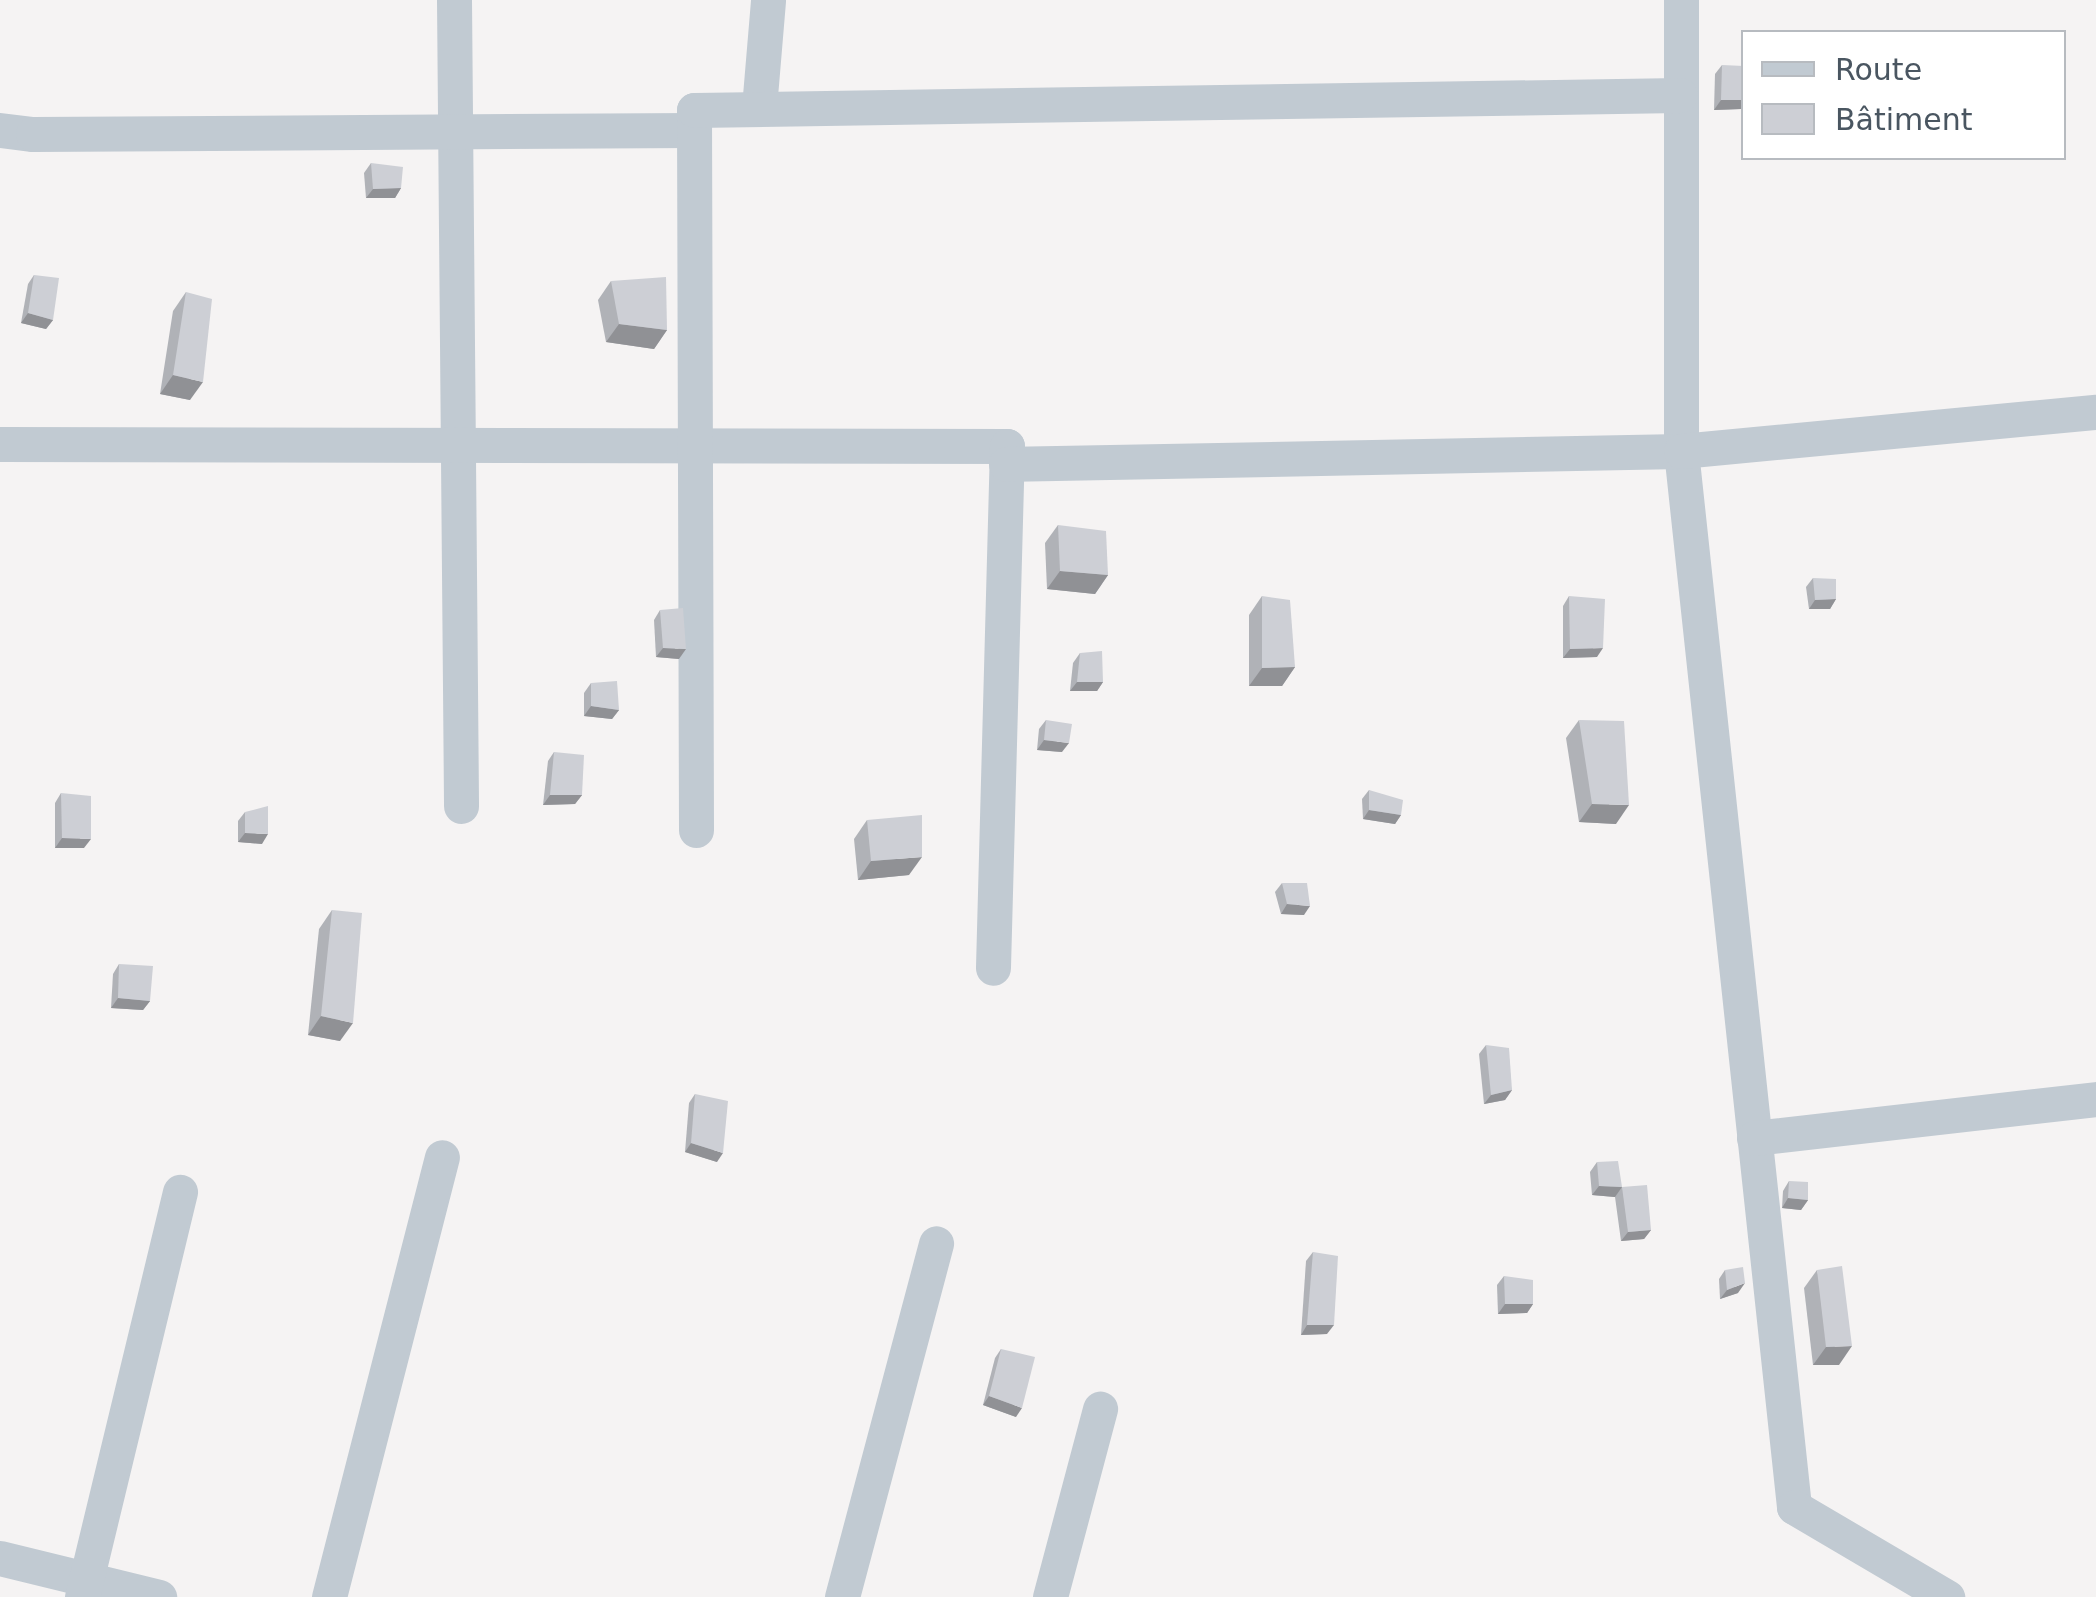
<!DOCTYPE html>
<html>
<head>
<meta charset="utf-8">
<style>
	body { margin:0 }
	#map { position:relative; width:2096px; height:1597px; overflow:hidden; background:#f5f3f3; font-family:"DejaVu Sans",sans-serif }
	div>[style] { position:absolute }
	.street>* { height:35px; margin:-17.5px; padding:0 17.5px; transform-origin:17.5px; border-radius:17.5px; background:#c1cad2 }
	.wall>* { inset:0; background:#b0b2b7 }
	.shaded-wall>* { inset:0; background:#909195 }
	.building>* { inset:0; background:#cdcfd5 }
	span { translate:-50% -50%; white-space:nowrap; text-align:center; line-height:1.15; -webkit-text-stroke:8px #fff; paint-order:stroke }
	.legend { position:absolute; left:1741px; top:30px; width:325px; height:130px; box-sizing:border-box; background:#fff; border:2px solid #b7bbc0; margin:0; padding:12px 18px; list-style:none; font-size:30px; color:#4a5661 }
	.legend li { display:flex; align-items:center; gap:20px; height:50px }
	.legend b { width:50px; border:2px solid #b7bbc0 }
</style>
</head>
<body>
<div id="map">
	<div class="street">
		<i style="left:454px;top:0;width:806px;rotate:89.5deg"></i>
		<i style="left:1681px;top:0;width:451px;rotate:90deg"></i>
		<i style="left:1681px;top:451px;width:1062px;rotate:83.89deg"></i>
		<i style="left:1794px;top:1507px;width:178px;rotate:30.5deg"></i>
		<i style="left:759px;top:108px;width:108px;rotate:-85.2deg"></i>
		<i style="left:0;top:130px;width:33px;rotate:7deg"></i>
		<i style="left:33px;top:134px;width:661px;rotate:-0.35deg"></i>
		<i style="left:0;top:444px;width:1007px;rotate:0.11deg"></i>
		<i style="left:1007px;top:446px;width:522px;rotate:91.54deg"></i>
		<i style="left:1006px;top:464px;width:675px;rotate:-1.1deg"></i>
		<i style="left:1681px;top:451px;width:417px;rotate:-5.4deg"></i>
		<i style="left:696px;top:830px;width:720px;rotate:-90.16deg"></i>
		<i style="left:694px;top:110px;width:986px;rotate:-0.87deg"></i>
		<i style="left:1754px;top:1138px;width:344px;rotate:-6.5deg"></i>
		<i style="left:0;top:1558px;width:164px;rotate:13.8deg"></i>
		<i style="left:82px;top:1597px;width:417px;rotate:-76.4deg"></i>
		<i style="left:329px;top:1597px;width:454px;rotate:-75.6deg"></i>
		<i style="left:842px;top:1597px;width:366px;rotate:-75.1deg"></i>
		<i style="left:1050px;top:1597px;width:195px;rotate:-75.1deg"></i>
	</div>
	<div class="wall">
		<i style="clip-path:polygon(1722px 65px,1741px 109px,1714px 110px,1715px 74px)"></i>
		<i style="clip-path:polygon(371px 163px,401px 188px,395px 198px,366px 198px,364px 173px)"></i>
		<i style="clip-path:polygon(34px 275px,53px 320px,46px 329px,21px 323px,28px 284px)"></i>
		<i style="clip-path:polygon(611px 281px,667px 330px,654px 349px,606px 342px,598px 300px)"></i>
		<i style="clip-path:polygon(186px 292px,190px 400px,160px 394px,173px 311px)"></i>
		<i style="clip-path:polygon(1058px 525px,1108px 575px,1095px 594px,1047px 589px,1045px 543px)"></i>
		<i style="clip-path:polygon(1813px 578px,1836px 599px,1830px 609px,1809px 609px,1806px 587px)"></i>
		<i style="clip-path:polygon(1262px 596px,1295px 667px,1282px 686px,1249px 686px,1249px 615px)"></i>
		<i style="clip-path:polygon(1569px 596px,1597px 657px,1563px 658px,1563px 606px)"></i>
		<i style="clip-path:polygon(660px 610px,679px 659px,656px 657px,654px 620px)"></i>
		<i style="clip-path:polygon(1080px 653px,1103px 682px,1097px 691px,1070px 691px,1073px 663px)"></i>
		<i style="clip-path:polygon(591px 683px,619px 710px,612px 719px,584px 716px,584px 693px)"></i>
		<i style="clip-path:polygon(1046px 720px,1062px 752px,1037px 750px,1039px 729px)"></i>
		<i style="clip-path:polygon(1579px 720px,1616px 824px,1579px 822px,1566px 738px)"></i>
		<i style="clip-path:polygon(554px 752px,582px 795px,575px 804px,543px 805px,548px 761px)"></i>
		<i style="clip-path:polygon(1369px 790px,1401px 815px,1395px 824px,1363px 819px,1362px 799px)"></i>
		<i style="clip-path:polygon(61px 793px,84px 848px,55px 848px,55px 803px)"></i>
		<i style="clip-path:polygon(245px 812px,262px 844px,238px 842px,238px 821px)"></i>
		<i style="clip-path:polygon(867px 820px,909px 875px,858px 880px,854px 839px)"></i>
		<i style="clip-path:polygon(1282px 883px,1304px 915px,1281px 914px,1275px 892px)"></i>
		<i style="clip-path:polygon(332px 910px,340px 1041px,308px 1035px,319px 929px)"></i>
		<i style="clip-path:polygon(119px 964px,150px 1001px,143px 1010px,111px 1008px,113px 974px)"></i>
		<i style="clip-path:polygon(1486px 1045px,1512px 1090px,1505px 1100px,1484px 1104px,1479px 1054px)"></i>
		<i style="clip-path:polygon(695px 1094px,717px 1162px,685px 1152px,689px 1103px)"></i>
		<i style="clip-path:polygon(1597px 1162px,1622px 1187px,1651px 1230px,1644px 1239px,1621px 1241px,1615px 1197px,1592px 1195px,1590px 1172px)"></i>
		<i style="clip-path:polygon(1789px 1181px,1808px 1200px,1801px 1210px,1782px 1208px,1783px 1191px)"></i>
		<i style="clip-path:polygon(1313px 1252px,1327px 1334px,1301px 1335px,1306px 1261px)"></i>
		<i style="clip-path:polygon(1725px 1270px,1738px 1293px,1720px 1299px,1719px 1279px)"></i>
		<i style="clip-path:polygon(1817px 1270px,1839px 1365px,1813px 1365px,1804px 1288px)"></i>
		<i style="clip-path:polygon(1504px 1276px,1533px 1304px,1527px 1313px,1498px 1314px,1497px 1285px)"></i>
		<i style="clip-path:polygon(1001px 1349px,1016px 1417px,983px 1405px,995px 1358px)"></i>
	</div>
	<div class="shaded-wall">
		<i style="clip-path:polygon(1721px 100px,1744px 100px,1744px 105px,1741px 109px,1714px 110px)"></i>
		<i style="clip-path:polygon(401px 188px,395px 198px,366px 198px,373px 189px)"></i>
		<i style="clip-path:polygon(28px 313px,53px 320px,46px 329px,21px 323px)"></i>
		<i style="clip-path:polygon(619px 324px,667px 330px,654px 349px,606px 342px)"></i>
		<i style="clip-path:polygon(173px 375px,203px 382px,190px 400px,160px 394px)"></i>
		<i style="clip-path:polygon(1060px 571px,1108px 575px,1095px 594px,1047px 589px)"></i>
		<i style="clip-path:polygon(1836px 599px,1830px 609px,1809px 609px,1815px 600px)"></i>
		<i style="clip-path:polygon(663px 648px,686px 649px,679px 659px,656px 657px)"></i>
		<i style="clip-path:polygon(1603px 648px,1597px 657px,1563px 658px,1570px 649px)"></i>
		<i style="clip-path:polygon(1295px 667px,1282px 686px,1249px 686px,1262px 668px)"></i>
		<i style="clip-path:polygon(1077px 682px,1103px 682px,1097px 691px,1070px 691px)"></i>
		<i style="clip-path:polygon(591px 706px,619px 710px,612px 719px,584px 716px)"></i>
		<i style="clip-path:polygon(1044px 740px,1069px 743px,1062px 752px,1037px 750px)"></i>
		<i style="clip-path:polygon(550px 795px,582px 795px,575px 804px,543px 805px)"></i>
		<i style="clip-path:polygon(1592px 804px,1629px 805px,1616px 824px,1579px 822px)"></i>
		<i style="clip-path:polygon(1369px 810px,1401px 815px,1395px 824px,1363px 819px)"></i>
		<i style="clip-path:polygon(245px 833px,268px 834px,262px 844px,238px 842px)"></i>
		<i style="clip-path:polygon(62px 838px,91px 839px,84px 848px,55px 848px)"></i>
		<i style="clip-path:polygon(922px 857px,909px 875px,858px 880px,871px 861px)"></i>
		<i style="clip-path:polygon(1287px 904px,1310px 906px,1304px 915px,1281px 914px)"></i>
		<i style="clip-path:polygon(118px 998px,150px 1001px,143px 1010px,111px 1008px)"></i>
		<i style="clip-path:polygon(321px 1016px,353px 1023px,340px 1041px,308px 1035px)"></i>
		<i style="clip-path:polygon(1512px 1090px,1505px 1100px,1484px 1104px,1491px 1095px)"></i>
		<i style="clip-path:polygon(691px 1143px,723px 1153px,717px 1162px,685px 1152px)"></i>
		<i style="clip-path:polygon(1599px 1186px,1622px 1187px,1615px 1197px,1592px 1195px)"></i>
		<i style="clip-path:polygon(1788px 1198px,1808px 1200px,1801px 1210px,1782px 1208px)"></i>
		<i style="clip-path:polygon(1651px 1230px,1644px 1239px,1621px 1241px,1628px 1232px)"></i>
		<i style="clip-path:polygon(1745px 1283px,1738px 1293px,1720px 1299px,1727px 1290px)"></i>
		<i style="clip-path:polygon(1505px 1304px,1533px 1304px,1527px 1313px,1498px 1314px)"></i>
		<i style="clip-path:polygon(1307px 1325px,1334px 1325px,1327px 1334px,1301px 1335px)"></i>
		<i style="clip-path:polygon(1852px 1346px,1839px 1365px,1813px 1365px,1826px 1347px)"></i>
		<i style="clip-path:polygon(989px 1396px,1022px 1408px,1016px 1417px,983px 1405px)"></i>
	</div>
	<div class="building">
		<i style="clip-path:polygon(1722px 65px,1744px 66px,1744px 100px,1721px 100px)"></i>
		<i style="clip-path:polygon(371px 163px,403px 167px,401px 188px,373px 189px)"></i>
		<i style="clip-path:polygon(34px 275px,59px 278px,53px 320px,28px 313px)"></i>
		<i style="clip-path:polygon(666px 277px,667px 330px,619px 324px,611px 281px)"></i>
		<i style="clip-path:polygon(186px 292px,212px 299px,203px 382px,173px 375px)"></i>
		<i style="clip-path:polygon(1058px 525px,1106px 531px,1108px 575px,1060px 571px)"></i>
		<i style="clip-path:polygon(1813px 578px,1836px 579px,1836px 599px,1815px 600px)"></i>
		<i style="clip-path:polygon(1262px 596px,1290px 600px,1295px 667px,1262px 668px)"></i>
		<i style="clip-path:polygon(1569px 596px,1605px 599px,1603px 648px,1570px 649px)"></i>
		<i style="clip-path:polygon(683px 608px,686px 649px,663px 648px,660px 610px)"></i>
		<i style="clip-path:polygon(1102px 651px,1103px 682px,1077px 682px,1080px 653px)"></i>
		<i style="clip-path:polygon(617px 681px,619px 710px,591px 706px,591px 683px)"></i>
		<i style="clip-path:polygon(1046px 720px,1072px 724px,1069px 743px,1044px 740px)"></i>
		<i style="clip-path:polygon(1579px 720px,1624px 721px,1629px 805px,1592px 804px)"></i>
		<i style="clip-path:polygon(554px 752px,584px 755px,582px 795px,550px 795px)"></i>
		<i style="clip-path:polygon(1369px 790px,1403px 800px,1401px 815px,1369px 810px)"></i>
		<i style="clip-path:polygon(61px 793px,91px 796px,91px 839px,62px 838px)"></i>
		<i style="clip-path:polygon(268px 806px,268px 834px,245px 833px,245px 812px)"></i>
		<i style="clip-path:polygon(922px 815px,922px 857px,871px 861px,867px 820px)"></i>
		<i style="clip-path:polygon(1282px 883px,1307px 883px,1310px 906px,1287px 904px)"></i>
		<i style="clip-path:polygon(332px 910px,362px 913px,353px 1023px,321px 1016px)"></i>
		<i style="clip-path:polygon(119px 964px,153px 966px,150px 1001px,118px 998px)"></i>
		<i style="clip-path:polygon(1486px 1045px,1509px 1048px,1512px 1090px,1491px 1095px)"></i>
		<i style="clip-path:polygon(695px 1094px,728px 1101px,723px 1153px,691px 1143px)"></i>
		<i style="clip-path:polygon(1618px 1161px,1622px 1187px,1599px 1186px,1597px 1162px)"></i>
		<i style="clip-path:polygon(1789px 1181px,1808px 1182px,1808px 1200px,1788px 1198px)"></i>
		<i style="clip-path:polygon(1647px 1185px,1651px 1230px,1628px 1232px,1622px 1187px)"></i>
		<i style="clip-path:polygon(1313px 1252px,1338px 1256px,1334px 1325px,1307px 1325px)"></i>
		<i style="clip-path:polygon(1842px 1266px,1852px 1346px,1826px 1347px,1817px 1270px)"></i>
		<i style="clip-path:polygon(1743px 1267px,1745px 1283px,1727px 1290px,1725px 1270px)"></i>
		<i style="clip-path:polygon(1504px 1276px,1533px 1280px,1533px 1304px,1505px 1304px)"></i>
		<i style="clip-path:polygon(1001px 1349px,1035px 1357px,1022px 1408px,989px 1396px)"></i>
	</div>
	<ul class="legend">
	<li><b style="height:12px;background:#c1cad2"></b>Route</li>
	<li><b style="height:28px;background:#cdcfd5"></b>Bâtiment</li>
	</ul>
</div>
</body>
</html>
